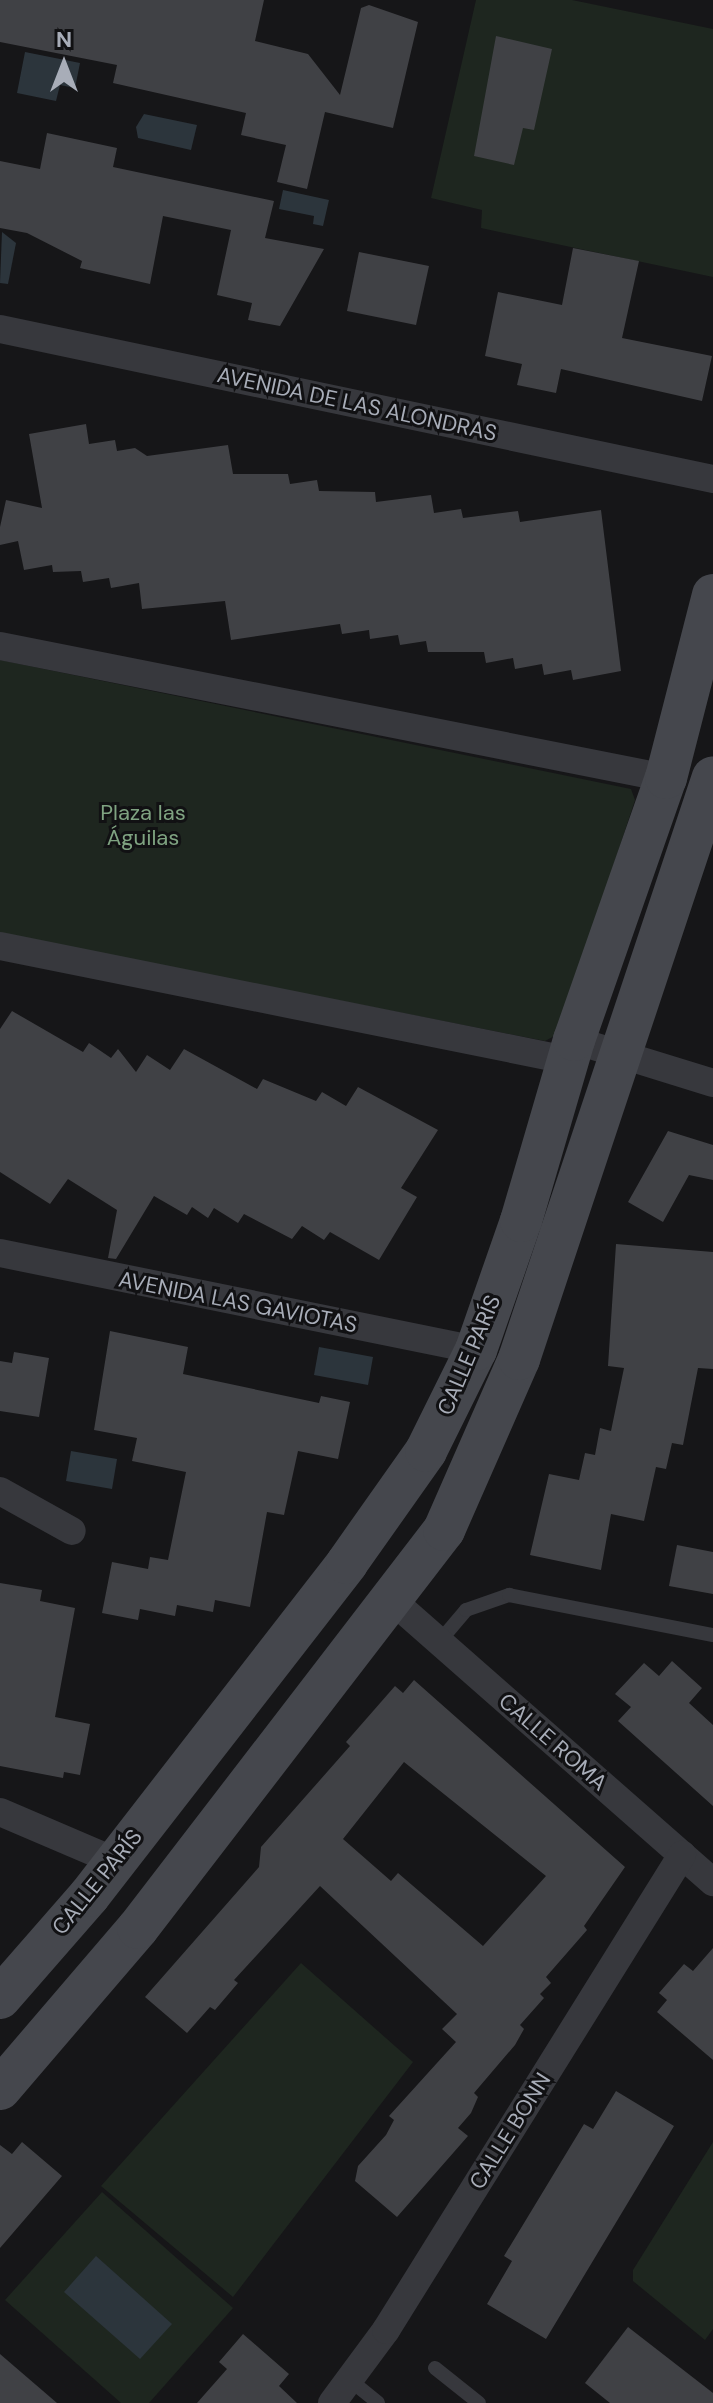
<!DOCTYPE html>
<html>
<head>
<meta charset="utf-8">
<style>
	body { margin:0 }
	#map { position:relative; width:713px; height:2403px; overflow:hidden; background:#161618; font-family:"DM Sans",sans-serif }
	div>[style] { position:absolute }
	.green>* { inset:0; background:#1e261f }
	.water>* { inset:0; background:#2c353c }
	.building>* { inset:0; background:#404145 }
	.service>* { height:14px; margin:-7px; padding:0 7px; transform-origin:7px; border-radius:7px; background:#37383d }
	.minor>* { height:28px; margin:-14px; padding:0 14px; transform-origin:14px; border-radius:14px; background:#37383d }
	.secondary>* { height:42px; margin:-21px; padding:0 21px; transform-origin:21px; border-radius:21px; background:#45474d }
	span { translate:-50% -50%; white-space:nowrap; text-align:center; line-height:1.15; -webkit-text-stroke:6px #111113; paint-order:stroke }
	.street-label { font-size:22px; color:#a8adb8 }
	.park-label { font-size:22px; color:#7fa381 }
	.north { position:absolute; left:24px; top:24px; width:80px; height:80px; -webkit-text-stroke:6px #111113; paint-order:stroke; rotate:0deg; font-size:22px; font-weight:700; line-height:32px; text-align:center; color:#a8adb8 }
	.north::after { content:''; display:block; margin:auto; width:28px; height:36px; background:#a8adb8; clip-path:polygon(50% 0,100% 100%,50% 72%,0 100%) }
</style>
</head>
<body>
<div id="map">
	<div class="green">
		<i style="clip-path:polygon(476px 0,572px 0,713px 29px,713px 277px,481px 228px,482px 210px,431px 198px)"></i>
		<i style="clip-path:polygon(0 660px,631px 789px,635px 800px,558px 1034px,545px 1041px,0 934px)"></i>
		<i style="clip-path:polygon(301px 1963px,413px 2062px,233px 2297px,101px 2186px)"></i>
		<i style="clip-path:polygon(713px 2142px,713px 2329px,705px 2340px,633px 2281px,633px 2270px)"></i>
		<i style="clip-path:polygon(102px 2192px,233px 2308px,149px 2403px,121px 2403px,5px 2300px)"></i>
	</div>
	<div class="water">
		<i style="clip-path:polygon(25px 52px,80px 63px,75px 88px,60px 85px,56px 101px,17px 93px)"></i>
		<i style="clip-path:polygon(144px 114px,197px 125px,191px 150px,138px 138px,136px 127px)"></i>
		<i style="clip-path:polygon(283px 190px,329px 200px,323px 226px,313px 224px,314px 216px,279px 209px)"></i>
		<i style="clip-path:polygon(2px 232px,16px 243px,8px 284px,0 283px)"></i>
		<i style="clip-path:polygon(319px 1347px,373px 1357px,368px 1385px,314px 1375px)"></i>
		<i style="clip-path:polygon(71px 1451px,117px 1459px,112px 1489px,66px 1481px)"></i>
		<i style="clip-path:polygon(96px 2256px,172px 2324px,140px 2359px,64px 2292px)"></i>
	</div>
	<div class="building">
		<i style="clip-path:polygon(0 0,264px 0,255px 41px,308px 54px,340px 95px,361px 8px,369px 5px,418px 22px,393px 128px,325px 112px,307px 189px,277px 182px,286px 145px,241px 135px,246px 113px,113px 83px,117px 65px,0 42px)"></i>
		<i style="clip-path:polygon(496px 36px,552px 49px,534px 130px,523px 128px,514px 165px,474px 156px)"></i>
		<i style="clip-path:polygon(47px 133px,117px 148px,113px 167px,274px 201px,265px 238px,324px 249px,280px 326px,248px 320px,252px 303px,217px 295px,231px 230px,163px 216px,150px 284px,80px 268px,82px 261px,27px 233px,0 228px,0 161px,40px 169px)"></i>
		<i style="clip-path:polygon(573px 248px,639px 261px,622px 338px,712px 356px,702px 401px,561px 369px,556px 393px,517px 385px,522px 364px,485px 356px,498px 292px,562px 305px)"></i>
		<i style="clip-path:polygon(359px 252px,429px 266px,416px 325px,347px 311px)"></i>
		<i style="clip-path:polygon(86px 424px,89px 444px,115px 440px,117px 451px,135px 448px,147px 456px,228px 445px,233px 474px,288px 474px,290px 484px,317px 480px,319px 491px,375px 492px,376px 502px,431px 495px,434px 513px,461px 509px,463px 518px,518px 511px,520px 522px,601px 510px,621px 671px,573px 680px,571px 670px,544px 675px,542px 664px,515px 669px,513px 658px,486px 663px,484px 652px,428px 652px,426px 641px,400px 645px,398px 635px,370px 639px,369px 630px,342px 634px,340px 624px,231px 640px,225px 601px,142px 609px,139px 583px,111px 588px,109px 578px,83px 582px,81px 571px,53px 572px,52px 565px,24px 570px,18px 541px,0 545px,0 527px,6px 500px,42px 508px,29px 434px)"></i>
		<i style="clip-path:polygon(12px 1011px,83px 1052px,89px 1043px,111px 1058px,118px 1049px,136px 1072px,147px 1055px,170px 1070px,184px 1049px,257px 1089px,263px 1079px,316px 1101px,322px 1092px,346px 1106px,358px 1087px,438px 1130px,401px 1188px,417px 1197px,379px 1260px,330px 1232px,324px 1240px,302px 1226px,292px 1239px,244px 1214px,238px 1223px,214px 1208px,208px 1218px,192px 1207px,187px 1215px,154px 1196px,116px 1259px,108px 1258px,117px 1210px,68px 1179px,50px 1204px,0 1172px,0 1029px)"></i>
		<i style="clip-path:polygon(668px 1131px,713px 1145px,713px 1180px,689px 1175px,663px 1222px,628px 1202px)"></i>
		<i style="clip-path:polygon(616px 1244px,713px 1252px,713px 1369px,698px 1368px,683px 1445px,672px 1443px,666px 1469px,656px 1467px,644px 1521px,611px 1514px,601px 1570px,530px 1555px,549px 1474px,579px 1480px,585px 1453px,595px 1455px,600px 1428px,611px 1431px,624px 1368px,608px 1366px)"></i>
		<i style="clip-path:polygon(110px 1331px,188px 1347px,183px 1374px,319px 1403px,321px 1396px,350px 1402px,338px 1459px,298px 1451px,284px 1515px,267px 1512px,250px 1607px,215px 1600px,213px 1612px,177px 1605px,175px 1616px,140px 1609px,138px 1620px,102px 1613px,112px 1562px,148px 1569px,150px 1557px,168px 1560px,186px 1472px,132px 1461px,137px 1438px,94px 1430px)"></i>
		<i style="clip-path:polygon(14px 1352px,49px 1358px,39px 1417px,0 1411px,0 1361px,12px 1363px)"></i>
		<i style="clip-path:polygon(677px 1545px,713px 1552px,713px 1594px,669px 1586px)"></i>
		<i style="clip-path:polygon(0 1583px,42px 1590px,40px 1601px,75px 1608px,55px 1717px,90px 1724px,80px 1775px,64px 1772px,63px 1778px,0 1766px)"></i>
		<i style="clip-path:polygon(672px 1661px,702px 1688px,689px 1703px,713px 1725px,713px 1806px,618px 1721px,631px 1707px,615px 1694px,644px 1663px,659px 1676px)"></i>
		<i style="clip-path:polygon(evenodd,414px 1680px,625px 1867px,584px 1926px,587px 1930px,546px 1977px,551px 1983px,540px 1994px,544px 1998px,520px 2025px,524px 2029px,515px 2045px,474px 2093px,478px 2097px,471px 2113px,458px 2128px,468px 2136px,397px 2217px,355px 2181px,358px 2166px,386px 2135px,394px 2120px,389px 2116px,456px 2042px,442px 2029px,457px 2014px,320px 1886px,234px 1980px,238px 1983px,215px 2010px,210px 2007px,187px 2033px,145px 1997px,259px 1867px,261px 1847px,350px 1746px,346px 1742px,395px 1686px,403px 1693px,414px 1680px,404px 1762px,546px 1876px,483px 1946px,398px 1873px,391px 1881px,343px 1839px,404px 1762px)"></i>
		<i style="clip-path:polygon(713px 1948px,713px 2060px,657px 2012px,667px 2000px,659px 1993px,684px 1964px,693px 1971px)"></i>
		<i style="clip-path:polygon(616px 2091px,674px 2126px,546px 2339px,487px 2304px,512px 2261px,504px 2256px,584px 2124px,593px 2129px)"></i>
		<i style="clip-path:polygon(22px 2142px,62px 2176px,0 2248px,0 2145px,12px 2154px)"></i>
		<i style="clip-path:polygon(628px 2327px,713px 2393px,713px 2403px,610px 2403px,585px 2383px)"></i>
		<i style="clip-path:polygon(243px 2334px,289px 2374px,279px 2386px,297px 2403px,197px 2403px,227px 2369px,219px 2362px)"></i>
		<i style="clip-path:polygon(0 2354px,57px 2403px,0 2403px)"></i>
	</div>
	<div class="service">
		<i style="left:439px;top:1642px;width:42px;rotate:-49.8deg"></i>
		<i style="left:466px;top:1610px;width:46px;rotate:-19.2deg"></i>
		<i style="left:509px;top:1595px;width:208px;rotate:11.1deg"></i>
		<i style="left:435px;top:2368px;width:56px;rotate:38.5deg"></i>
		<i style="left:350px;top:2380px;width:36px;rotate:39deg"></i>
	</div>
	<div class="minor">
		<i style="left:0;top:329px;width:729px;rotate:11.88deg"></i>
		<i style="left:0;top:646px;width:679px;rotate:11.21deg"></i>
		<i style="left:0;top:946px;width:578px;rotate:11.37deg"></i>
		<i style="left:574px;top:1040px;width:145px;rotate:17.2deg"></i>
		<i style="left:0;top:1253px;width:486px;rotate:11.5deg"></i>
		<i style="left:0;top:1491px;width:82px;rotate:29.1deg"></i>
		<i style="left:393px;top:1601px;width:426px;rotate:41.3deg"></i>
		<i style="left:0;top:1812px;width:125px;rotate:23.1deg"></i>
		<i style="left:332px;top:2403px;width:91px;rotate:-53.5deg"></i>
		<i style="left:386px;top:2330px;width:560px;rotate:-58.07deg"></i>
	</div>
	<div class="secondary">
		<i style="left:0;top:1998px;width:135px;rotate:-48.9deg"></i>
		<i style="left:89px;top:1896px;width:421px;rotate:-52.2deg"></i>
		<i style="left:347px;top:1563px;width:137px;rotate:-54.8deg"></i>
		<i style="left:426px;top:1451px;width:113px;rotate:-63.7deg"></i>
		<i style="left:476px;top:1350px;width:137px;rotate:-70.8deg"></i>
		<i style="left:521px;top:1221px;width:189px;rotate:-73.7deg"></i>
		<i style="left:574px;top:1040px;width:278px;rotate:-70.7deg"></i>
		<i style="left:666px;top:778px;width:189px;rotate:-75.6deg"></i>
		<i style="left:0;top:2089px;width:212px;rotate:-49.4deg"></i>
		<i style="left:138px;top:1928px;width:502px;rotate:-52.45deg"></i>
		<i style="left:444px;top:1530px;width:187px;rotate:-66.3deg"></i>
		<i style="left:519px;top:1359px;width:613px;rotate:-71.57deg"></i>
	</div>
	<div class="street-label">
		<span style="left:357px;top:404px;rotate:12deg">AVENIDA DE LAS ALONDRAS</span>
		<span style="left:238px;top:1302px;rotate:11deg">AVENIDA LAS GAVIOTAS</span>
		<span style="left:469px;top:1355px;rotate:-67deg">CALLE PARÍS</span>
		<span style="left:553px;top:1742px;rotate:41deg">CALLE ROMA</span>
		<span style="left:97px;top:1882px;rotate:-51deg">CALLE PARÍS</span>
		<span style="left:510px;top:2131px;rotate:-58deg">CALLE BONN</span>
	</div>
	<div class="park-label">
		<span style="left:143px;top:825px">Plaza las<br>Águilas</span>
	</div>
	<div class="north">N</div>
</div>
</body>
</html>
